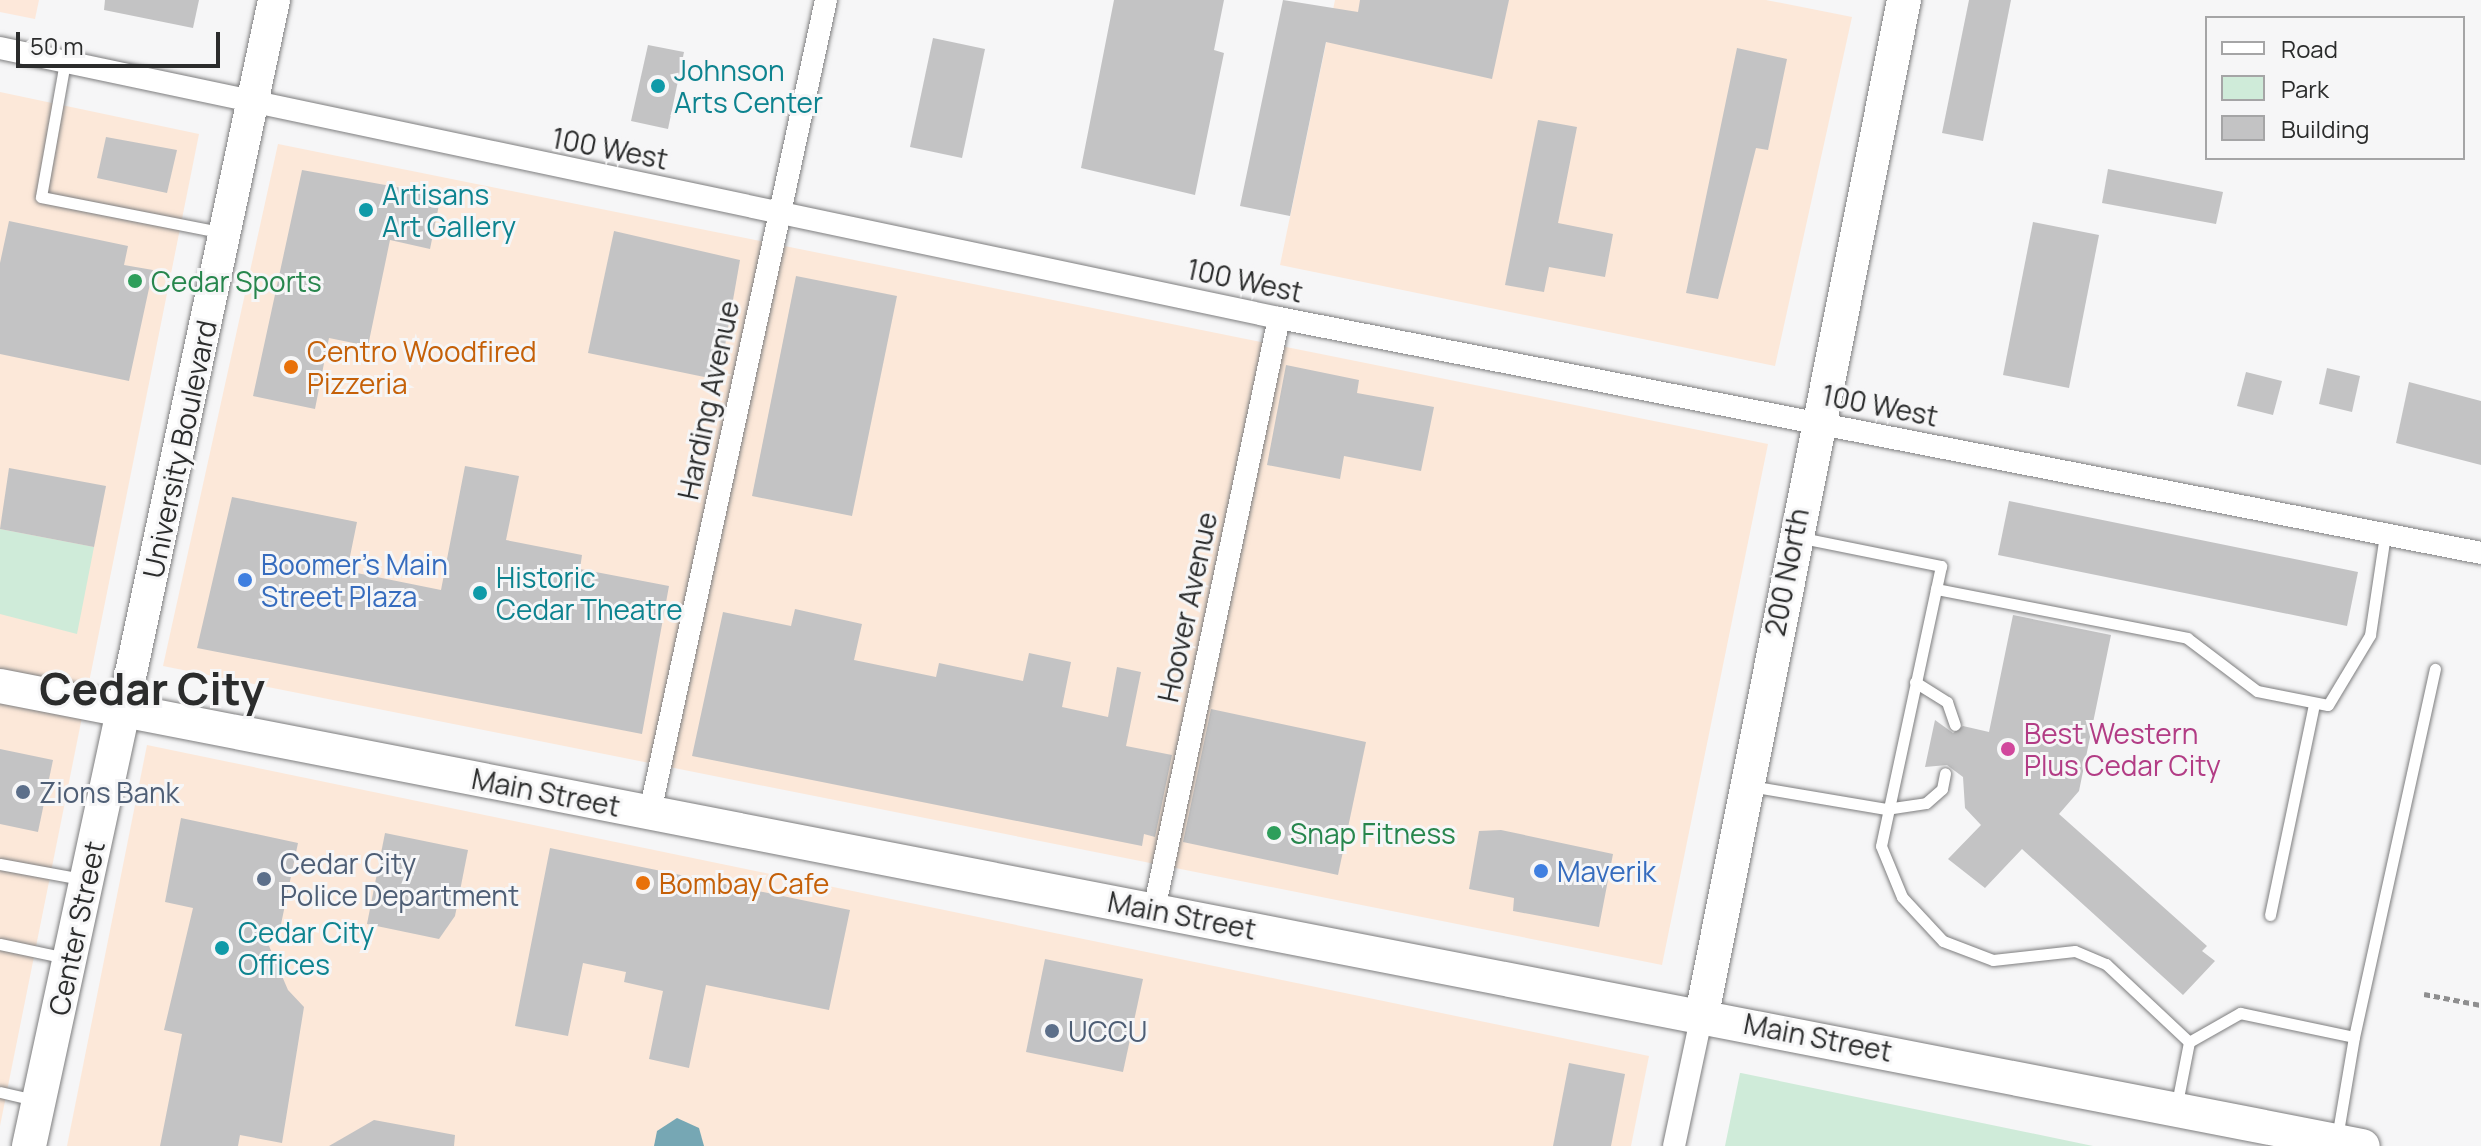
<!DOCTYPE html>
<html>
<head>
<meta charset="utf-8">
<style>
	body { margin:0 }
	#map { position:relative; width:2481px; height:1146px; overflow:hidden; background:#f6f6f7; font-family:Manrope,sans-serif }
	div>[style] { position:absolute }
	.commercial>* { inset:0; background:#fce8d9 }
	.education>* { inset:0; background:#fde8da }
	.green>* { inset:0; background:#cfebd9 }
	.water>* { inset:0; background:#76a7b4 }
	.building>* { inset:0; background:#c3c3c4 }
	.path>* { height:5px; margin-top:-2.5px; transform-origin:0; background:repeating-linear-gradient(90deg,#8e8e8f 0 6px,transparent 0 10px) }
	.roads { filter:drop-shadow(0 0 2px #7e7e7f) drop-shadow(0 0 2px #7e7e7f) }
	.service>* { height:11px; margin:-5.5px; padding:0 5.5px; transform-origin:5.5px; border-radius:5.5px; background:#fff }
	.minor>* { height:22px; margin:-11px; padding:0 11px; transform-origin:11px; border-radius:11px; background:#fff }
	.secondary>* { height:32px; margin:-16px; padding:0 16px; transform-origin:16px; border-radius:16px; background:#fff }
	.primary>* { height:34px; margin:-17px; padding:0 17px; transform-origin:17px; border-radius:17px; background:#fff }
	.dots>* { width:22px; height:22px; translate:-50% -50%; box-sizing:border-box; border:4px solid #f6f6f7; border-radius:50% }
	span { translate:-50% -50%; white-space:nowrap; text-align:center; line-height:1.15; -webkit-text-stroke:6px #f6f6f7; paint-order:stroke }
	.culture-label { font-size:28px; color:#0d838f }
	.left { translate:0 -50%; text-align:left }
	.street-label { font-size:28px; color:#2b2c2c }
	.leisure-label { font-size:28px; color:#27864d }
	.food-label { font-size:28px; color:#c56008 }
	.shop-label { font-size:28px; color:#366cbe }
	.hotel-label { font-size:28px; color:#b23c85 }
	.service-label { font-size:28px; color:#4e5e75 }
	.town-label { font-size:44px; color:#2b2c2c; font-weight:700 }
	.legend { position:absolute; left:2205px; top:16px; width:260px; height:144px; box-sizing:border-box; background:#f6f6f7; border:2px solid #a5a5a6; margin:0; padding:10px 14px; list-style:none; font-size:24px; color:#2b2c2c }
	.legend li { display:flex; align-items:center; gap:16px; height:40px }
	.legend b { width:40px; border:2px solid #a5a5a6 }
	.scale { position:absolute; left:16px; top:32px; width:204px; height:36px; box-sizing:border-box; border:4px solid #2b2c2c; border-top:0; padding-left:10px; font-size:24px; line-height:28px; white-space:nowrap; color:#2b2c2c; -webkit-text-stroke:6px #f6f6f7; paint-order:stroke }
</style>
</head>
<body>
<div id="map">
	<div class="commercial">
		<i style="clip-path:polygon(1335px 0,1766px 0,1852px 17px,1775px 366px,1280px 265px)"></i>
		<i style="clip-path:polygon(0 92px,199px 134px,0 1126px)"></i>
		<i style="clip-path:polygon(278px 144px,1768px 444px,1662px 965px,163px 666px)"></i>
		<i style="clip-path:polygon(147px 745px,1649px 1056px,1631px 1146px,67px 1146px)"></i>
	</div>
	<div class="education">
		<i style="clip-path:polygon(0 0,39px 0,35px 19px,0 12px)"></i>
	</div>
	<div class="green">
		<i style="clip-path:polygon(0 529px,94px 547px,77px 634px,0 614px)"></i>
		<i style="clip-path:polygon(1740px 1073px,1741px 1073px,2093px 1146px,1725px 1146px)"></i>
	</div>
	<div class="water">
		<i style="clip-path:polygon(677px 1118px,699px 1128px,704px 1146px,654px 1146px,657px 1131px)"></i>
	</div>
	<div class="building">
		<i style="clip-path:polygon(105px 0,199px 0,193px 28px,104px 10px)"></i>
		<i style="clip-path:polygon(1114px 0,1224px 0,1214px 50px,1224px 53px,1195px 195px,1081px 168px)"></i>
		<i style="clip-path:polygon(1283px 0,1358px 12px,1360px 0,1509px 0,1492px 79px,1326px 42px,1290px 216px,1240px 206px)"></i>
		<i style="clip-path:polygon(1969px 0,2011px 0,1983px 141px,1942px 133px)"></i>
		<i style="clip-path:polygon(933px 38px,985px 49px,962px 158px,910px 147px)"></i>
		<i style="clip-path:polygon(648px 45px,684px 52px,668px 129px,631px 121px)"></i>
		<i style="clip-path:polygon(1737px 48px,1787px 59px,1768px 150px,1756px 148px,1718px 299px,1686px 293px)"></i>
		<i style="clip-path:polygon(1538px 120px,1577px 127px,1558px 223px,1613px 234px,1605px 277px,1549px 267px,1544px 292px,1505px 285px)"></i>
		<i style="clip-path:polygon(106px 137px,177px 150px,167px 193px,97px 178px)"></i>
		<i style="clip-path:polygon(2108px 169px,2223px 192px,2216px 224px,2102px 203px)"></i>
		<i style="clip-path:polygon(302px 170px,441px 195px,430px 249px,390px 240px,368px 346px,329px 338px,315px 409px,253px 396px)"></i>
		<i style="clip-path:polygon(9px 221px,128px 246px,124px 265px,153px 270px,129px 381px,0 354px,0 263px)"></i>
		<i style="clip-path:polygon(2033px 222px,2099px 235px,2069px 388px,2003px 375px)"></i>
		<i style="clip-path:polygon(614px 231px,740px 260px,719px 380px,588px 353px)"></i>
		<i style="clip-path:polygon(796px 276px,897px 296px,852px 516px,752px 496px)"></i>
		<i style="clip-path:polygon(1286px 365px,1359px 380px,1357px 393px,1434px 407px,1421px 471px,1344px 456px,1340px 479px,1267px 465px)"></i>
		<i style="clip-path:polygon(2327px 368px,2360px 376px,2352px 412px,2319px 404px)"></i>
		<i style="clip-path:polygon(2246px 372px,2282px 381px,2273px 415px,2237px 406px)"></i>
		<i style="clip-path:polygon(2409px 382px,2481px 401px,2481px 465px,2396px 443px)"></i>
		<i style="clip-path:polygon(465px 466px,519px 476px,506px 540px,582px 555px,580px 569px,669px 586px,642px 734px,197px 648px,232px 497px,357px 522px,347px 571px,441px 590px)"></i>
		<i style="clip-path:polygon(9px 468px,106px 486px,94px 547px,0 529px)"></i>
		<i style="clip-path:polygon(2009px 501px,2358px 572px,2347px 626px,1998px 555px)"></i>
		<i style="clip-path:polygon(795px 609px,862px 624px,854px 660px,936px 677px,939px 663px,1023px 681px,1029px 653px,1071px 662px,1062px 707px,1108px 717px,1117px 667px,1141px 672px,1126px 746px,1172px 755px,1155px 837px,1144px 834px,1142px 846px,692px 756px,723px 612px,791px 626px)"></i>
		<i style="clip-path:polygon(2013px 615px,2111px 635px,2079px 791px,2059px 814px,2207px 946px,2202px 951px,2215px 961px,2183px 995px,2022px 849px,1985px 888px,1948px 859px,1981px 825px,1965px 808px,1963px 777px,1947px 765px,1925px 767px,1935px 720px,1953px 733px,1963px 726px,1989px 732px)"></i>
		<i style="clip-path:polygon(1211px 709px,1366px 742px,1338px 875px,1183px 842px)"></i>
		<i style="clip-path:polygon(0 749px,53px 760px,38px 832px,0 824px)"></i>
		<i style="clip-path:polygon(181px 818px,298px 843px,280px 929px,260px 925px,288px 990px,304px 1007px,282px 1143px,240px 1135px,238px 1146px,160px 1146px,182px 1034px,164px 1030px,193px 908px,165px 902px)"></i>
		<i style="clip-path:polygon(1501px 830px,1613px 854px,1599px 927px,1513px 911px,1514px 898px,1469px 889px,1479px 831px)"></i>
		<i style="clip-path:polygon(385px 833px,468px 850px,455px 916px,439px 939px,367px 924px)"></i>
		<i style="clip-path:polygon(550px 848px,850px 910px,829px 1010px,706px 985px,689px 1068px,649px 1059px,663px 991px,624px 982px,626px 972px,583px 963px,568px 1036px,515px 1026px)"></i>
		<i style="clip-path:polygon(1045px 959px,1143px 979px,1123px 1072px,1026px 1052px)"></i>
		<i style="clip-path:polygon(1569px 1063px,1625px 1074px,1611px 1146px,1553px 1146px)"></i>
		<i style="clip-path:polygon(374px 1120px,455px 1135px,454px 1146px,329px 1146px)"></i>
	</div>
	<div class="path">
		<i style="left:2424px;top:994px;width:58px;rotate:10.9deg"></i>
	</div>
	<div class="roads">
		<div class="service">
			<i style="left:65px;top:62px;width:137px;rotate:100.1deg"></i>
			<i style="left:41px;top:197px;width:187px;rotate:11.1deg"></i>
			<i style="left:1802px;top:538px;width:142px;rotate:11.4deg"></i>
			<i style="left:1941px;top:566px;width:286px;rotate:102.1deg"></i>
			<i style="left:1881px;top:846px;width:55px;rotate:67.6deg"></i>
			<i style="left:1902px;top:897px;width:60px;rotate:47deg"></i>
			<i style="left:1943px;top:941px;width:53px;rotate:20.8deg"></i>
			<i style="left:1993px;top:960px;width:82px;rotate:-6.3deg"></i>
			<i style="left:2075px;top:951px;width:34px;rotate:23deg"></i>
			<i style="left:2106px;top:964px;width:114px;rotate:43.2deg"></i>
			<i style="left:2189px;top:1042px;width:67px;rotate:101.1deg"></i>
			<i style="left:1936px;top:589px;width:256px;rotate:11deg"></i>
			<i style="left:2187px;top:638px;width:88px;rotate:37.1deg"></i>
			<i style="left:2257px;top:691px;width:72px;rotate:11.2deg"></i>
			<i style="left:2328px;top:705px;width:82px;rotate:-59deg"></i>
			<i style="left:2370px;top:635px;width:101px;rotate:-81.5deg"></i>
			<i style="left:1915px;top:682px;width:38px;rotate:32deg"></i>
			<i style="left:1947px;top:702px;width:24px;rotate:71deg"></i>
			<i style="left:1750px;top:786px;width:138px;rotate:9.6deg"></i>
			<i style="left:1886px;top:809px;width:40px;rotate:-8.5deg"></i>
			<i style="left:1926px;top:803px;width:21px;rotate:-41deg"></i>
			<i style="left:1942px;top:789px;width:16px;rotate:-79deg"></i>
			<i style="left:0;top:864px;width:83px;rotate:10.4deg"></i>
			<i style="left:2270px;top:915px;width:216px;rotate:-78.2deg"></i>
			<i style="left:0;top:944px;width:67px;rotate:12deg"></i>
			<i style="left:2354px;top:1037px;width:377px;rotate:-77.6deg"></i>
			<i style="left:2189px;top:1042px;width:59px;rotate:-29.6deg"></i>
			<i style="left:2240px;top:1013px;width:116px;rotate:11.9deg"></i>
			<i style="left:2354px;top:1037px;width:102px;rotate:99.6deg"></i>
			<i style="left:0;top:1092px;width:36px;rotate:13deg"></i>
		</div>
		<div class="minor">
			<i style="left:0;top:48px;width:1307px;rotate:11.92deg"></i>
			<i style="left:1279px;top:318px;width:1225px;rotate:11.06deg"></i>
			<i style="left:650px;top:812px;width:831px;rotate:-77.77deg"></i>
			<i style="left:1154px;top:910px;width:605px;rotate:-78.08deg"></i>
			<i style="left:1674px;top:1146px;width:135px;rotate:-78deg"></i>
		</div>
		<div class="secondary">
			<i style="left:123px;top:710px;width:726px;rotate:-77.99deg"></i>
		</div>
		<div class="primary">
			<i style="left:0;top:686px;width:2407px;rotate:11.02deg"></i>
			<i style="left:1702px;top:1014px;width:1034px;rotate:-78.73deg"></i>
			<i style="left:29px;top:1146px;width:446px;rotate:-77.8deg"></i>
		</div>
	</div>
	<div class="dots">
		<i style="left:658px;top:86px;background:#0f9aa8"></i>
		<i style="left:366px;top:210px;background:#0f9aa8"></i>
		<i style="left:135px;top:281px;background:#2e9e5b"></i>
		<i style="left:291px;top:367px;background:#e8710a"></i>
		<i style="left:245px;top:580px;background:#3f7fe0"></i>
		<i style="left:480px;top:593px;background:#0f9aa8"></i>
		<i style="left:2008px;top:749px;background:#d1479c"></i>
		<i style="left:23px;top:792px;background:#5c6f8a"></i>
		<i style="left:1274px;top:833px;background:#2e9e5b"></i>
		<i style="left:1541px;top:871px;background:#3f7fe0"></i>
		<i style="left:264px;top:879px;background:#5c6f8a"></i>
		<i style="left:643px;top:883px;background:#e8710a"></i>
		<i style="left:222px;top:948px;background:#0f9aa8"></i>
		<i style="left:1052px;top:1031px;background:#5c6f8a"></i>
	</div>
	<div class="culture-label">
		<span class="left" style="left:674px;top:86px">Johnson<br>Arts Center</span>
		<span class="left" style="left:382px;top:210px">Artisans<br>Art Gallery</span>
		<span class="left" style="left:496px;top:593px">Historic<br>Cedar Theatre</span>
		<span class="left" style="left:238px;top:948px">Cedar City<br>Offices</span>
	</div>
	<div class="street-label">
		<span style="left:610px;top:148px;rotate:11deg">100 West</span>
		<span style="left:1245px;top:280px;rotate:12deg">100 West</span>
		<span style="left:708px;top:400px;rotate:-78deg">Harding Avenue</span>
		<span style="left:1880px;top:405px;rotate:11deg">100 West</span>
		<span style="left:179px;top:449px;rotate:-78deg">University Boulevard</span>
		<span style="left:1786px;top:572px;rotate:-79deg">200 North</span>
		<span style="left:1187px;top:607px;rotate:-78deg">Hoover Avenue</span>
		<span style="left:546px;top:792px;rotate:11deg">Main Street</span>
		<span style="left:1182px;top:915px;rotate:11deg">Main Street</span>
		<span style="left:76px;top:928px;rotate:-78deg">Center Street</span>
		<span style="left:1818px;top:1037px;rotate:11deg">Main Street</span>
	</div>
	<div class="leisure-label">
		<span class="left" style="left:151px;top:281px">Cedar Sports</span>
		<span class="left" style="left:1290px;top:833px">Snap Fitness</span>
	</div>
	<div class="food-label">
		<span class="left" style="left:307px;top:367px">Centro Woodfired<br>Pizzeria</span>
		<span class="left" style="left:659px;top:883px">Bombay Cafe</span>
	</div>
	<div class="shop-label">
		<span class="left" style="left:261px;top:580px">Boomer's Main<br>Street Plaza</span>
		<span class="left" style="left:1557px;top:871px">Maverik</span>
	</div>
	<div class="hotel-label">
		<span class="left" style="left:2024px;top:749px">Best Western<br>Plus Cedar City</span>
	</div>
	<div class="service-label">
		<span class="left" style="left:39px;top:792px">Zions Bank</span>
		<span class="left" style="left:280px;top:879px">Cedar City<br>Police Department</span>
		<span class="left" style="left:1068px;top:1031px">UCCU</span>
	</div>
	<div class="town-label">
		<span style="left:152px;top:688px">Cedar City</span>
	</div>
	<ul class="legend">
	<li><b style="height:10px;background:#fff"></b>Road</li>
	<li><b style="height:22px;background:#cfebd9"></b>Park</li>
	<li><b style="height:22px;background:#c3c3c4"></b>Building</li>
	</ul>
	<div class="scale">50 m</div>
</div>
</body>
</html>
